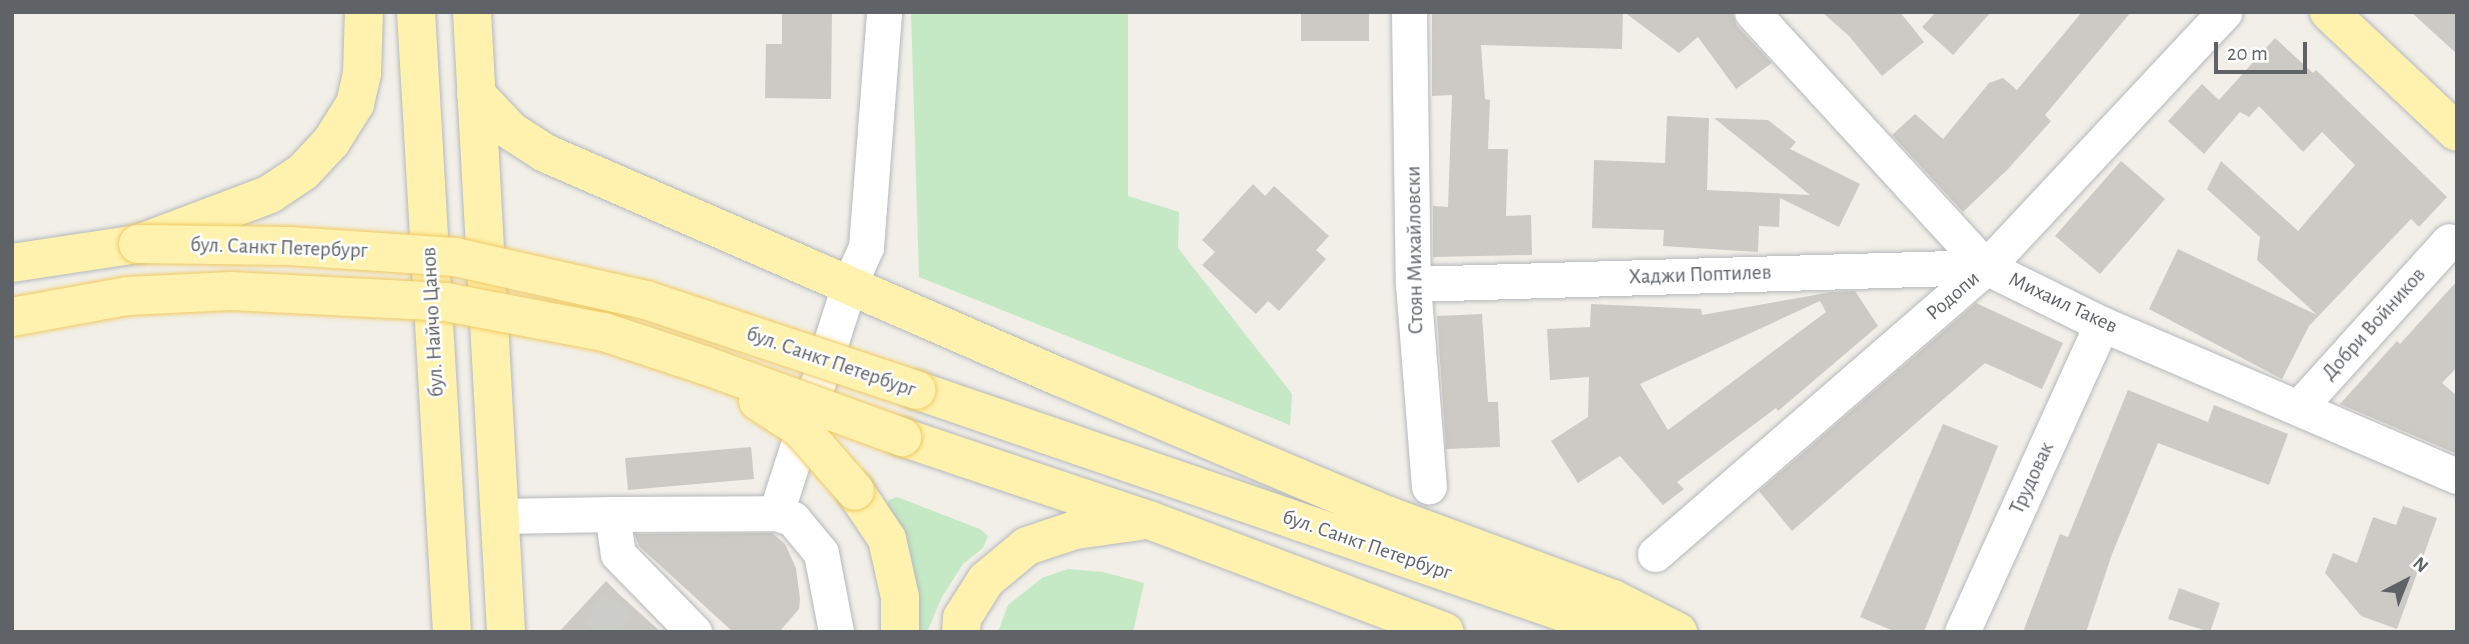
<!DOCTYPE html>
<html>
<head>
<meta charset="utf-8">
<style>
	body { margin:0 }
	#map { position:relative; width:2469px; height:644px; overflow:hidden; background:#f1efe8; font-family:"Alegreya Sans",sans-serif }
	div>[style] { position:absolute }
	.green>* { inset:0; background:#c5e8c5 }
	.building>* { inset:0; background:#cccac5 }
	.minor-tunnel>* { height:35px; margin-top:-17.5px; transform-origin:0; background:repeating-linear-gradient(90deg,#ccccc8 0 35px,transparent 0 53px) }
	.roads { filter:drop-shadow(0 0 2px #b5b8bc) drop-shadow(0 0 2px #b5b8bc) }
	.minor>* { height:35px; margin:-17.5px; padding:0 17.5px; transform-origin:17.5px; border-radius:17.5px; background:#fff }
	.major>* { height:38px; margin:-19px; padding:0 19px; transform-origin:19px; border-radius:19px; background:#fff2af }
	.bridges { filter:drop-shadow(0 0 2px #f2c960) drop-shadow(0 0 2px #f2c960) }
	.major-bridge>* { height:38px; margin:-19px; padding:0 19px; transform-origin:19px; border-radius:19px; background:#fff2af }
	span { translate:-50% -50%; white-space:nowrap; text-align:center; line-height:1.15; -webkit-text-stroke:5px #fff; paint-order:stroke }
	.street-label { font-size:21px; color:#5f6368 }
	.frame { position:absolute; inset:0; border:14px solid #5f6368; pointer-events:none }
	.north { position:absolute; left:2371px; top:546px; width:70px; height:70px; -webkit-text-stroke:5px #fff; paint-order:stroke; rotate:42deg; font-size:19px; font-weight:700; line-height:28px; text-align:center; color:#5f6368 }
	.north::after { content:''; display:block; margin:auto; width:24px; height:32px; background:#5f6368; clip-path:polygon(50% 0,100% 100%,50% 72%,0 100%) }
	.scale { position:absolute; left:2214px; top:42px; width:93px; height:32px; box-sizing:border-box; border:4px solid #5f6368; border-top:0; padding-left:9px; font-size:21px; line-height:24px; white-space:nowrap; color:#5f6368; -webkit-text-stroke:5px #fff; paint-order:stroke }
</style>
</head>
<body>
<div id="map">
	<div class="green">
		<i style="clip-path:polygon(911px 12px,1128px 12px,1128px 196px,1179px 212px,1178px 248px,1292px 394px,1290px 425px,919px 277px)"></i>
		<i style="clip-path:polygon(897px 497px,980px 529px,988px 536px,983px 548px,963px 564px,942px 597px,927px 632px,916px 632px,884px 512px,889px 500px)"></i>
		<i style="clip-path:polygon(1068px 569px,1103px 572px,1144px 583px,1133px 632px,998px 632px,1008px 605px,1042px 578px)"></i>
	</div>
	<div class="building">
		<i style="clip-path:polygon(782px 12px,832px 12px,831px 99px,765px 98px,766px 44px,782px 44px)"></i>
		<i style="clip-path:polygon(1301px 12px,1369px 12px,1369px 41px,1301px 41px)"></i>
		<i style="clip-path:polygon(1432px 12px,1623px 12px,1622px 49px,1481px 45px,1485px 99px,1490px 100px,1488px 149px,1508px 149px,1506px 216px,1531px 215px,1532px 255px,1433px 257px,1433px 206px,1448px 207px,1452px 95px,1432px 96px)"></i>
		<i style="clip-path:polygon(1624px 12px,1732px 12px,1737px 26px,1772px 63px,1736px 89px,1698px 37px,1679px 53px)"></i>
		<i style="clip-path:polygon(1822px 12px,1900px 12px,1924px 42px,1882px 76px,1849px 36px)"></i>
		<i style="clip-path:polygon(1936px 12px,1991px 12px,1953px 55px,1922px 27px)"></i>
		<i style="clip-path:polygon(2082px 12px,2131px 12px,2045px 115px,2051px 121px,2008px 169px,1963px 212px,1892px 135px,1915px 114px,1943px 139px,1989px 83px,2003px 78px,2017px 90px)"></i>
		<i style="clip-path:polygon(2411px 12px,2457px 12px,2457px 54px)"></i>
		<i style="clip-path:polygon(2275px 38px,2313px 73px,2316px 70px,2447px 197px,2419px 227px,2411px 219px,2309px 326px,2282px 379px,2149px 309px,2178px 249px,2317px 315px,2257px 260px,2260px 237px,2207px 189px,2221px 161px,2298px 231px,2355px 165px,2322px 132px,2303px 152px,2259px 106px,2249px 117px,2240px 112px,2204px 154px,2168px 121px,2202px 84px,2219px 100px)"></i>
		<i style="clip-path:polygon(1667px 116px,1709px 118px,1707px 190px,1810px 195px,1714px 118px,1768px 120px,1796px 142px,1790px 149px,1860px 184px,1839px 227px,1780px 198px,1779px 227px,1759px 226px,1758px 252px,1663px 246px,1664px 230px,1592px 228px,1594px 160px,1665px 163px)"></i>
		<i style="clip-path:polygon(2121px 161px,2165px 199px,2100px 274px,2055px 236px)"></i>
		<i style="clip-path:polygon(1253px 184px,1265px 196px,1274px 186px,1329px 236px,1316px 250px,1326px 259px,1279px 311px,1268px 301px,1256px 314px,1202px 265px,1215px 252px,1202px 240px)"></i>
		<i style="clip-path:polygon(2457px 281px,2457px 367px,2442px 383px,2457px 396px,2457px 454px,2340px 404px,2397px 341px,2400px 344px)"></i>
		<i style="clip-path:polygon(evenodd,1855px 291px,1878px 326px,1778px 411px,1776px 408px,1677px 482px,1684px 489px,1663px 505px,1620px 456px,1578px 483px,1551px 441px,1588px 417px,1589px 377px,1550px 380px,1547px 329px,1590px 327px,1591px 304px,1701px 309px,1702px 315px,1832px 292px,1855px 291px,1820px 301px,1826px 312px,1668px 430px,1640px 384px,1820px 301px)"></i>
		<i style="clip-path:polygon(1976px 303px,2063px 343px,2042px 389px,1985px 363px,1792px 531px,1759px 491px)"></i>
		<i style="clip-path:polygon(1482px 314px,1488px 402px,1498px 402px,1500px 447px,1446px 449px,1437px 316px)"></i>
		<i style="clip-path:polygon(2128px 390px,2208px 422px,2214px 405px,2288px 434px,2269px 485px,2158px 443px,2112px 554px,2086px 632px,2023px 632px,2060px 534px,2068px 537px)"></i>
		<i style="clip-path:polygon(1943px 424px,1998px 446px,1924px 632px,1896px 632px,1860px 617px)"></i>
		<i style="clip-path:polygon(751px 447px,754px 479px,628px 490px,625px 458px)"></i>
		<i style="clip-path:polygon(2403px 506px,2437px 518px,2397px 629px,2361px 616px,2325px 573px,2333px 553px,2357px 563px,2373px 517px,2396px 525px)"></i>
		<i style="clip-path:polygon(772px 533px,785px 544px,796px 568px,800px 599px,799px 609px,779px 632px,733px 632px,639px 546px,635px 534px)"></i>
		<i style="clip-path:polygon(606px 581px,621px 596px,661px 632px,559px 632px)"></i>
		<i style="clip-path:polygon(2179px 588px,2220px 603px,2210px 632px,2168px 619px)"></i>
	</div>
	<div class="minor-tunnel">
		<i style="left:600px;top:632px;width:42px;rotate:-59.7deg"></i>
	</div>
	<div class="roads">
		<div class="minor">
			<i style="left:1409px;top:12px;width:272px;rotate:89.2deg"></i>
			<i style="left:1413px;top:284px;width:203px;rotate:85.5deg"></i>
			<i style="left:1752px;top:12px;width:346px;rotate:47.5deg"></i>
			<i style="left:1986px;top:267px;width:129px;rotate:26.2deg"></i>
			<i style="left:2102px;top:324px;width:386px;rotate:23.2deg"></i>
			<i style="left:1413px;top:284px;width:573px;rotate:-1.7deg"></i>
			<i style="left:2300px;top:406px;width:222px;rotate:-47.9deg"></i>
			<i style="left:776px;top:513px;width:239px;rotate:-72.2deg"></i>
			<i style="left:849px;top:285px;width:42px;rotate:-65.9deg"></i>
			<i style="left:866px;top:247px;width:236px;rotate:-85.6deg"></i>
			<i style="left:612px;top:514px;width:164px;rotate:-0.3deg"></i>
			<i style="left:776px;top:513px;width:18px;rotate:19deg"></i>
			<i style="left:793px;top:519px;width:44px;rotate:50.5deg"></i>
			<i style="left:821px;top:553px;width:80px;rotate:79.2deg"></i>
			<i style="left:500px;top:516px;width:112px;rotate:-1deg"></i>
			<i style="left:612px;top:514px;width:40px;rotate:81.5deg"></i>
			<i style="left:618px;top:554px;width:109px;rotate:45.7deg"></i>
			<i style="left:1655px;top:554px;width:438px;rotate:-40.9deg"></i>
			<i style="left:1986px;top:267px;width:349px;rotate:-46.9deg"></i>
			<i style="left:1962px;top:632px;width:338px;rotate:-65.6deg"></i>
		</div>
		<div class="major">
			<i style="left:416px;top:12px;width:621px;rotate:86.68deg"></i>
			<i style="left:472px;top:12px;width:621px;rotate:86.86deg"></i>
			<i style="left:2329px;top:12px;width:175px;rotate:43.2deg"></i>
			<i style="left:476px;top:94px;width:51px;rotate:46.6deg"></i>
			<i style="left:511px;top:131px;width:40px;rotate:32.9deg"></i>
			<i style="left:545px;top:153px;width:564px;rotate:23.52deg"></i>
			<i style="left:1062px;top:378px;width:355px;rotate:22.9deg"></i>
			<i style="left:1389px;top:516px;width:239px;rotate:20.3deg"></i>
			<i style="left:1613px;top:599px;width:73px;rotate:26.9deg"></i>
			<i style="left:12px;top:263px;width:127px;rotate:-8.6deg"></i>
			<i style="left:138px;top:244px;width:141px;rotate:-20.7deg"></i>
			<i style="left:270px;top:194px;width:40px;rotate:-34deg"></i>
			<i style="left:303px;top:172px;width:41px;rotate:-47deg"></i>
			<i style="left:331px;top:142px;width:45px;rotate:-57.7deg"></i>
			<i style="left:355px;top:104px;width:31px;rotate:-77deg"></i>
			<i style="left:362px;top:74px;width:62px;rotate:-88.2deg"></i>
			<i style="left:916px;top:390px;width:745px;rotate:18.95deg"></i>
			<i style="left:902px;top:437px;width:261px;rotate:18.6deg"></i>
			<i style="left:1149px;top:520px;width:316px;rotate:20.7deg"></i>
			<i style="left:855px;top:491px;width:58px;rotate:56.3deg"></i>
			<i style="left:887px;top:539px;width:59px;rotate:77.4deg"></i>
			<i style="left:900px;top:597px;width:35px;rotate:90deg"></i>
			<i style="left:961px;top:632px;width:14px;rotate:-86deg"></i>
			<i style="left:962px;top:618px;width:45px;rotate:-57.7deg"></i>
			<i style="left:986px;top:580px;width:53px;rotate:-39.7deg"></i>
			<i style="left:1027px;top:546px;width:51px;rotate:-18.4deg"></i>
			<i style="left:1075px;top:530px;width:66px;rotate:-7.9deg"></i>
		</div>
	</div>
	<div class="bridges">
		<div class="major-bridge">
			<i style="left:138px;top:244px;width:151px;rotate:0.8deg"></i>
			<i style="left:289px;top:246px;width:166px;rotate:3.8deg"></i>
			<i style="left:455px;top:257px;width:196px;rotate:12.7deg"></i>
			<i style="left:646px;top:300px;width:285px;rotate:18.4deg"></i>
			<i style="left:12px;top:317px;width:118px;rotate:-10.3deg"></i>
			<i style="left:128px;top:296px;width:103px;rotate:-2.8deg"></i>
			<i style="left:231px;top:291px;width:215px;rotate:2.9deg"></i>
			<i style="left:446px;top:302px;width:161px;rotate:10.8deg"></i>
			<i style="left:604px;top:332px;width:105px;rotate:18.3deg"></i>
			<i style="left:704px;top:365px;width:211px;rotate:20deg"></i>
			<i style="left:758px;top:401px;width:51px;rotate:33.1deg"></i>
			<i style="left:801px;top:429px;width:82px;rotate:48.9deg"></i>
		</div>
	</div>
	<div class="street-label">
		<span style="left:279px;top:248px;rotate:2deg">бул. Санкт Петербург</span>
		<span style="left:1415px;top:250px;rotate:-91deg">Стоян Михайловски</span>
		<span style="left:1700px;top:275px;rotate:-2deg">Хаджи Поптилев</span>
		<span style="left:1953px;top:296px;rotate:-41deg">Родопи</span>
		<span style="left:2063px;top:303px;rotate:25deg">Михаил Такев</span>
		<span style="left:433px;top:322px;rotate:-93deg">бул. Найчо Цанов</span>
		<span style="left:2374px;top:324px;rotate:-48deg">Добри Войников</span>
		<span style="left:831px;top:362px;rotate:19deg">бул. Санкт Петербург</span>
		<span style="left:2032px;top:478px;rotate:-65deg">Трудовак</span>
		<span style="left:1367px;top:545px;rotate:19deg">бул. Санкт Петербург</span>
	</div>
	<div class="frame"></div>
	<div class="north">N</div>
	<div class="scale">20 m</div>
</div>
</body>
</html>
